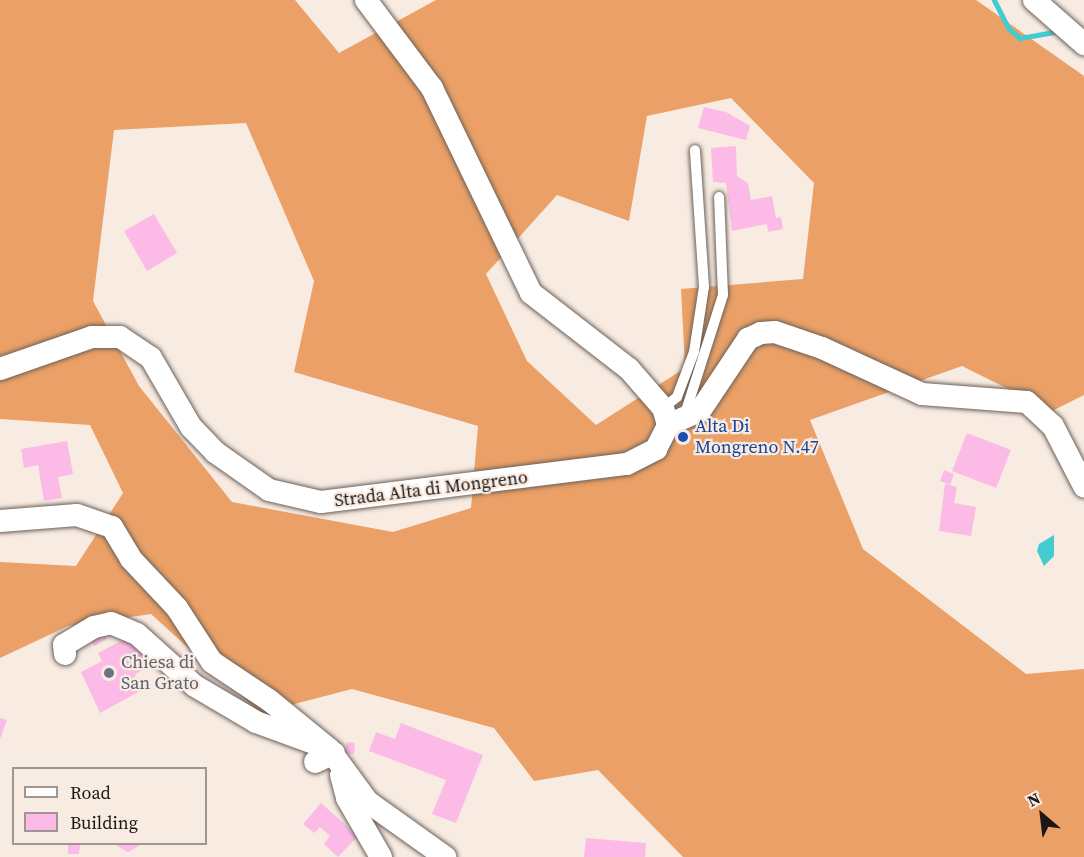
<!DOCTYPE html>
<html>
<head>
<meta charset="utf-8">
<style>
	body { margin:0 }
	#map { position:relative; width:1084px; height:857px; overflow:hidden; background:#f8ebe2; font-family:"Source Serif 4",serif }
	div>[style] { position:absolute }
	.forest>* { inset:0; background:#eaa066 }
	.water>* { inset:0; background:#42cbd0 }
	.stream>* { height:5px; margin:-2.5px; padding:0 2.5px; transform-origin:2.5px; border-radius:2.5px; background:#42cbd0 }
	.building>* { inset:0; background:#fbbbe6 }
	.roads { filter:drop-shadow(0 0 2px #6c6159) drop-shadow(0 0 2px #6c6159) }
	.service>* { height:10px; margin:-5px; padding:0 5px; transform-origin:5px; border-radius:5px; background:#fff }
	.minor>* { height:22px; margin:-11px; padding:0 11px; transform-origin:11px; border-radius:11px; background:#fff }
	.dots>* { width:16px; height:16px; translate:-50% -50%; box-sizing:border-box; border:3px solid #f8ebe2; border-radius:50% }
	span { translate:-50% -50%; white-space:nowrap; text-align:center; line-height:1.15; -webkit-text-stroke:4.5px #f8ebe2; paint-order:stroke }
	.transit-label { font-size:18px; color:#164399 }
	.left { translate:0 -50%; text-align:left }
	.street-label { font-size:18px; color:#1c1714 }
	.worship-label { font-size:18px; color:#5b616d }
	.legend { position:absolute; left:12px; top:767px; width:195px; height:78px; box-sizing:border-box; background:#f8ebe2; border:2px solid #a09690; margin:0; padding:8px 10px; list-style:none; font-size:18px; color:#1c1714 }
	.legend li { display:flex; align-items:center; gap:12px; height:30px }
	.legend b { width:30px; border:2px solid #a09690 }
	.north { position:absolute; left:1012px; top:785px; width:60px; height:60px; -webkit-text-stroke:4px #f8ebe2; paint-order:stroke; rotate:332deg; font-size:16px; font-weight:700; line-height:24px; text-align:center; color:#1c1714 }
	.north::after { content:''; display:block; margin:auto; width:21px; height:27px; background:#1c1714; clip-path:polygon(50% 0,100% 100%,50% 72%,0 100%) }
</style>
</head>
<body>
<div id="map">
	<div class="forest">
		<i style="clip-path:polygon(evenodd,0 0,295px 0,339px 53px,436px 0,976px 0,1084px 76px,1084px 395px,1052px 411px,962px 366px,810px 420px,863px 549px,1026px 674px,1084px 669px,1084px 857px,683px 857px,598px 770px,534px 781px,494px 728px,352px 689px,260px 713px,151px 614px,68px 626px,0 658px,0 562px,76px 566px,123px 493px,90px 425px,0 419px,0 0,731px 98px,814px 183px,803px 279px,681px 289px,685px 368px,596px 425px,527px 361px,486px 274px,557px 195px,629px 221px,647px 116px,731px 98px,0 0,246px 123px,314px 281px,294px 372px,478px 426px,471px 508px,393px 532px,232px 502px,139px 386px,93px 301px,114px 130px,246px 123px)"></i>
	</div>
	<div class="water">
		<i style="clip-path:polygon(1054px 535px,1054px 556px,1044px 566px,1037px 551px,1039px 544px)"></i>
	</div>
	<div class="stream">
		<i style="left:994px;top:0;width:31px;rotate:63deg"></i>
		<i style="left:1008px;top:28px;width:16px;rotate:40deg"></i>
		<i style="left:1020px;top:38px;width:40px;rotate:-10deg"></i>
	</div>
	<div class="building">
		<i style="clip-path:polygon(704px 107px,726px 112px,750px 126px,746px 140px,698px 128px)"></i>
		<i style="clip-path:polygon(736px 146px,737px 176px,748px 183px,751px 200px,772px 196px,776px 218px,781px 217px,783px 229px,768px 232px,767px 224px,732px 231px,726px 183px,713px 182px,711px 148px)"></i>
		<i style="clip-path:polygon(154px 214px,177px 253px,147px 271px,124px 231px)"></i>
		<i style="clip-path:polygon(967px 433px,1011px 450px,996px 488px,952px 471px)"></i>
		<i style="clip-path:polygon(67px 441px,73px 474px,58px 477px,62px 498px,44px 501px,38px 465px,24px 468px,21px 449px)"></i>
		<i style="clip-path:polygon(944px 470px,954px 474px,950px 485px,940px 481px)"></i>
		<i style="clip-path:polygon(945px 484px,957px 487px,954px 503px,976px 507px,971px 536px,939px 531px)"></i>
		<i style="clip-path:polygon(102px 629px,107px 639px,94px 646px,88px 636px)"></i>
		<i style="clip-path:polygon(134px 634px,151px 665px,135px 674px,144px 689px,100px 713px,81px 672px,102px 661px,98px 653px)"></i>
		<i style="clip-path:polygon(0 718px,7px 720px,0 739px)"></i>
		<i style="clip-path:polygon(401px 723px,483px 755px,456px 823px,432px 814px,446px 780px,369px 751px,376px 732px,395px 739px)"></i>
		<i style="clip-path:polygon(347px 742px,355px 743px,354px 754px,345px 753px)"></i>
		<i style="clip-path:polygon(321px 803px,358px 836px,338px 857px,324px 844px,330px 836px,320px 827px,314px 833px,303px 824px)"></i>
		<i style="clip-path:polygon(586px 838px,646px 843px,645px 857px,584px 857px)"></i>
		<i style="clip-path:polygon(68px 844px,80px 844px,79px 854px,68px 854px)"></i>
		<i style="clip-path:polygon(114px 844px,142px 844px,128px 852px)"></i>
	</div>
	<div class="roads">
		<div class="service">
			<i style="left:663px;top:408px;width:18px;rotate:-38deg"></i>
			<i style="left:677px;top:397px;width:48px;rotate:-69.3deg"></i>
			<i style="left:694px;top:352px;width:66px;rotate:-81.3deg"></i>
			<i style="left:704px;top:287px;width:137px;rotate:-93.8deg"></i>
			<i style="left:685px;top:414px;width:125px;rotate:-72.3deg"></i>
			<i style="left:723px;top:295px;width:98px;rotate:-92.3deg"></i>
		</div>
		<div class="minor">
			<i style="left:1034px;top:0;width:67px;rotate:41.3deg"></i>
			<i style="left:0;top:369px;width:97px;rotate:-19.2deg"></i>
			<i style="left:92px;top:337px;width:28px"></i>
			<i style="left:120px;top:337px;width:37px;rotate:34deg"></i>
			<i style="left:151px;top:358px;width:80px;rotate:59.9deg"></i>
			<i style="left:191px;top:427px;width:35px;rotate:46deg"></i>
			<i style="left:215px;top:452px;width:66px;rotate:35.1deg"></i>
			<i style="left:269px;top:490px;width:53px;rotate:13deg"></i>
			<i style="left:321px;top:502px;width:308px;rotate:-7.1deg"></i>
			<i style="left:627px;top:464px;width:33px;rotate:-27deg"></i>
			<i style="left:656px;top:449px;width:27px;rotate:-63deg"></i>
			<i style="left:668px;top:425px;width:18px;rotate:-106deg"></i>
			<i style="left:663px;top:408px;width:52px;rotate:-131.1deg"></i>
			<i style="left:629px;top:369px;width:124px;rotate:-142.2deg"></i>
			<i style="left:531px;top:293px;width:228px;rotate:-115.8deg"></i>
			<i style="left:432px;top:88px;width:110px;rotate:-126.9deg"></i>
			<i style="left:668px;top:425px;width:35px;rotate:-24deg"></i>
			<i style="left:700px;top:411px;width:87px;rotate:-56.3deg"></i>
			<i style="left:748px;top:339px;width:14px;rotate:-25deg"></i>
			<i style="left:761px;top:333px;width:14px;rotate:-4deg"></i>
			<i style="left:775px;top:332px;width:50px;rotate:18.8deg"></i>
			<i style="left:822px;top:348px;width:110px;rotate:24.7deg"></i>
			<i style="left:922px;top:394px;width:105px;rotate:4.4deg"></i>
			<i style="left:1027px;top:402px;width:35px;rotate:43deg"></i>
			<i style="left:1053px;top:426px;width:68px;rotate:62.7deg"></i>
			<i style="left:0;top:521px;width:77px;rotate:-4.5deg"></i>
			<i style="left:77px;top:515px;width:37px;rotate:19deg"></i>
			<i style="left:112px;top:527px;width:37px;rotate:59deg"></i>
			<i style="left:131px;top:559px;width:67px;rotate:46.8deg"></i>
			<i style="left:177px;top:608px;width:64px;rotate:57.1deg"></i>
			<i style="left:212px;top:662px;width:69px;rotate:33.7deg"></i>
			<i style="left:269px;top:700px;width:77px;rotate:39.2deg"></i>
			<i style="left:329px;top:749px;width:66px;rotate:53.7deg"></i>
			<i style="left:368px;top:802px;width:95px;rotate:35.5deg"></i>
			<i style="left:65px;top:654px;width:9px;rotate:-96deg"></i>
			<i style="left:64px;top:645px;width:35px;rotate:-31deg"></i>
			<i style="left:94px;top:627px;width:17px;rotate:-13deg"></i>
			<i style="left:111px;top:623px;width:28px;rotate:23deg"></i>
			<i style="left:137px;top:634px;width:78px;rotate:41.9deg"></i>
			<i style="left:195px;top:686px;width:71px;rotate:30.5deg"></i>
			<i style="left:256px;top:722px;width:64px;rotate:20.1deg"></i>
			<i style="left:315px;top:762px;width:21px;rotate:-25deg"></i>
			<i style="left:341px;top:775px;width:24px;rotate:75deg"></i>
			<i style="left:347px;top:798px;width:68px;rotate:60deg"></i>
		</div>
	</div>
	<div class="dots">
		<i style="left:683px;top:437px;background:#1a4fb4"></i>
		<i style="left:109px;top:673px;background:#6b7280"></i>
	</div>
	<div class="transit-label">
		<span class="left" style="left:695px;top:437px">Alta Di<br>Mongreno N.47</span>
	</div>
	<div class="street-label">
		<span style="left:431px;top:489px;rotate:-7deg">Strada Alta di Mongreno</span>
	</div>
	<div class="worship-label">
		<span class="left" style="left:121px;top:673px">Chiesa di<br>San Grato</span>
	</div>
	<ul class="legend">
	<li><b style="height:8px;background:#fff"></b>Road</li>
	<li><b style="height:16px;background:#fbbbe6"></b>Building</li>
	</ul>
	<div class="north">N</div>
</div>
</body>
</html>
